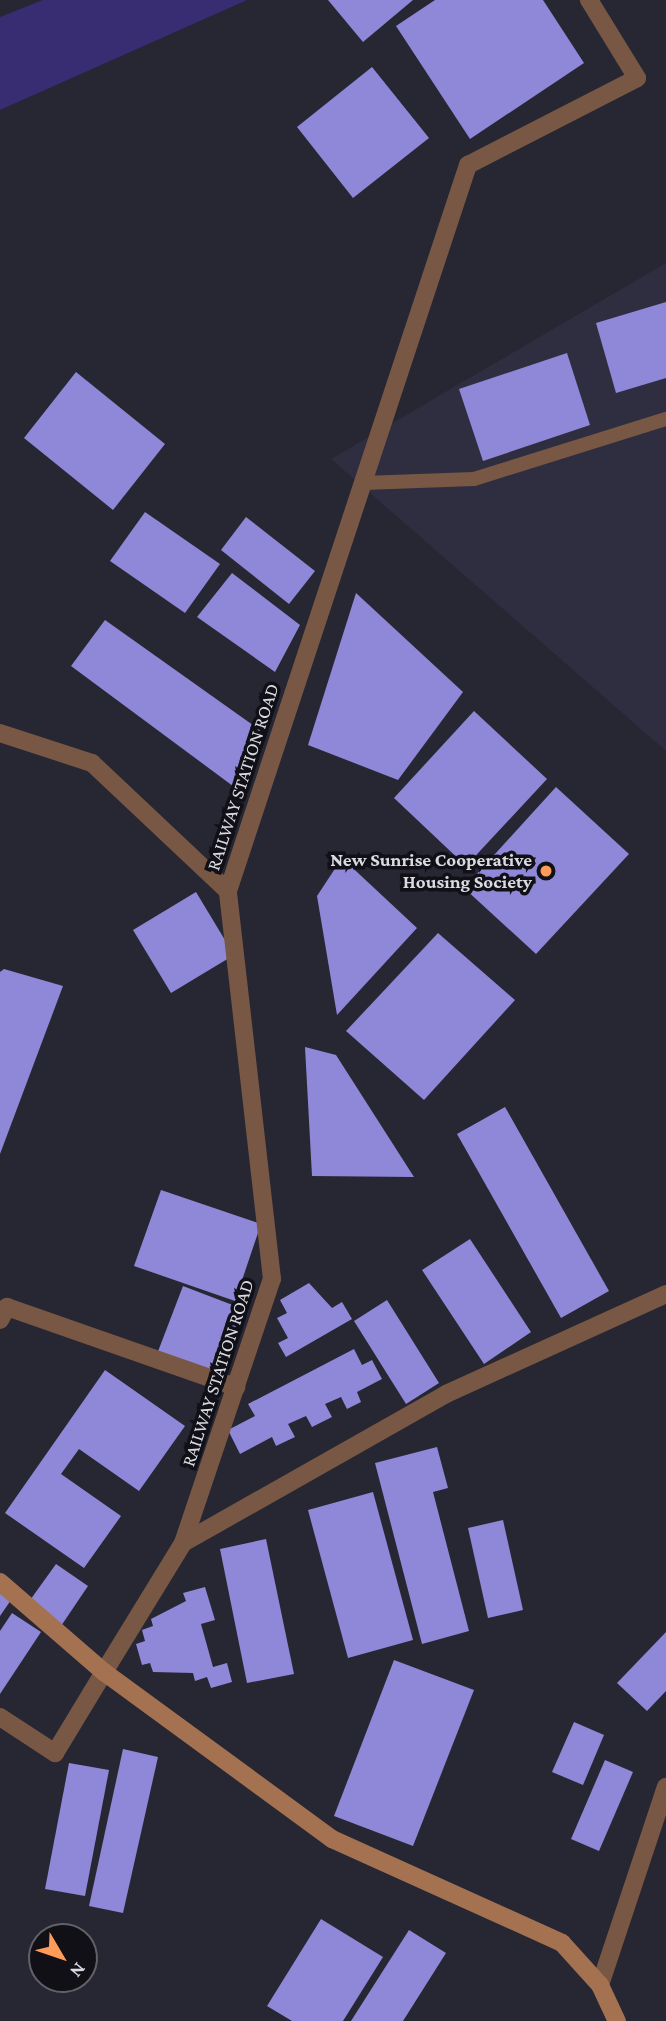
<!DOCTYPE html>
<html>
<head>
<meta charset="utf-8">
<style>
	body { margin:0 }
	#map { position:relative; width:666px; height:2021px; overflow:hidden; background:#272633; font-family:"Crimson Pro",serif }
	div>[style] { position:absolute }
	.built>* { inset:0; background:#2f2e41 }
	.water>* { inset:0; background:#382c73 }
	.building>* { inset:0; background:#8f88d8 }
	.service>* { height:14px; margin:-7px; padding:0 7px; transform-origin:7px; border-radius:7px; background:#785844 }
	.minor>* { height:18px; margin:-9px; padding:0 9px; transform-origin:9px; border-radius:9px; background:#785844 }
	.tertiary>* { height:18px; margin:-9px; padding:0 9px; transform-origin:9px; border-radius:9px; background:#785844 }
	.secondary>* { height:18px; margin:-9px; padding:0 9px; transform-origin:9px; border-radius:9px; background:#a57251 }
	.dots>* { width:19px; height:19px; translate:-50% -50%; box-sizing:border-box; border:4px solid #101016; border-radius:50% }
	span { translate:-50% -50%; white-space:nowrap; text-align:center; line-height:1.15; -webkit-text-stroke:7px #101016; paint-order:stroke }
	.street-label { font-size:19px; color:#dadae3 }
	.poi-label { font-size:19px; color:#dadae3; font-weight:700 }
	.right { translate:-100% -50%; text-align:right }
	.north { position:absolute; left:28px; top:1923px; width:70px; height:70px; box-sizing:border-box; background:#101016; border:2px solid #616168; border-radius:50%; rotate:129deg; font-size:19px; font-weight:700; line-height:28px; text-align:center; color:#dadae3 }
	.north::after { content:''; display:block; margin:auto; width:24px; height:32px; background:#fe9b58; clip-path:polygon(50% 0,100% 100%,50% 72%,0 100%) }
</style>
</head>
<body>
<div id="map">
	<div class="built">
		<i style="clip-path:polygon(666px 263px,666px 751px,331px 459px)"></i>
	</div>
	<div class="water">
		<i style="clip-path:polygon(43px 0,247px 0,0 110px,0 17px)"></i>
	</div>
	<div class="building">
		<i style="clip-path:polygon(328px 0,413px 0,363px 42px)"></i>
		<i style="clip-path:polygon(435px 0,543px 0,584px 63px,470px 139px,396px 26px)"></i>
		<i style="clip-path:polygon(372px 67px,429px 138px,353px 198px,297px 127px)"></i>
		<i style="clip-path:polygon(666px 302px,666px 378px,616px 393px,596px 323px)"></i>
		<i style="clip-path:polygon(567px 353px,590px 425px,483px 461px,459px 389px)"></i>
		<i style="clip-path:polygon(76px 372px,165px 444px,113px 510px,24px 438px)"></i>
		<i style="clip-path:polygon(145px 512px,220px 564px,185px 613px,110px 561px)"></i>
		<i style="clip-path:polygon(246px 517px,315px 571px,289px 604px,221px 550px)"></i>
		<i style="clip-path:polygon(232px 573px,300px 625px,275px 672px,197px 617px)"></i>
		<i style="clip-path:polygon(356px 593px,463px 692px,398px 780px,308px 745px)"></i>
		<i style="clip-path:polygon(105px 620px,260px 730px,241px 792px,71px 666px)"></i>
		<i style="clip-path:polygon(474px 711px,547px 779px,466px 866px,394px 798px)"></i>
		<i style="clip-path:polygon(556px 787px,629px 854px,536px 954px,464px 888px)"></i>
		<i style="clip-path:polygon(342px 858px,417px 928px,337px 1015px,317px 896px)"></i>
		<i style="clip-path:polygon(196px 892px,234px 955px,171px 993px,133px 930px)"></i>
		<i style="clip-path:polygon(438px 933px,515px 1000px,424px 1100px,346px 1031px)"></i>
		<i style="clip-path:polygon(4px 969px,63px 986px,0 1154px,0 972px)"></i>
		<i style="clip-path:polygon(305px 1047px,336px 1055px,414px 1177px,312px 1176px)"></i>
		<i style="clip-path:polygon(505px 1107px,609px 1291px,561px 1318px,457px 1134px)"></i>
		<i style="clip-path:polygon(161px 1190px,261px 1224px,235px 1301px,134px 1266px)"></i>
		<i style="clip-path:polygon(470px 1239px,531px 1332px,484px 1364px,422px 1270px)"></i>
		<i style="clip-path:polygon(309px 1283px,332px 1308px,342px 1302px,352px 1319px,286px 1357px,278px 1343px,288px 1338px,277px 1318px,287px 1313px,280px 1300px)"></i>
		<i style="clip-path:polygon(183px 1286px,243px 1309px,218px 1376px,157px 1354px)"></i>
		<i style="clip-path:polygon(387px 1300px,439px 1383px,406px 1404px,354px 1321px)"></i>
		<i style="clip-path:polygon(354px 1349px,362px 1365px,372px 1360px,382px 1379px,357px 1392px,361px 1402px,347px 1409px,341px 1397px,325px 1404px,332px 1417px,312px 1427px,306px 1416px,288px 1424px,295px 1437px,276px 1446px,272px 1437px,240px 1454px,228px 1430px,255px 1416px,248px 1404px)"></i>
		<i style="clip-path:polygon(105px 1370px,185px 1426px,139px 1491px,79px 1449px,61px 1474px,121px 1516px,84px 1568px,5px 1513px)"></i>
		<i style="clip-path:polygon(437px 1447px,448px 1488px,433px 1492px,469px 1631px,422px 1644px,375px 1463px)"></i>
		<i style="clip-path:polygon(373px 1492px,413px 1640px,348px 1658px,308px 1510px)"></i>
		<i style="clip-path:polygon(503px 1520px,523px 1610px,488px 1618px,468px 1528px)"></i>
		<i style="clip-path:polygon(266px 1539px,294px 1674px,247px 1683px,220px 1549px)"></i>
		<i style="clip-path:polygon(56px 1564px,88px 1586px,61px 1626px,28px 1603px)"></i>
		<i style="clip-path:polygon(205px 1587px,215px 1620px,201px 1624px,213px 1667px,227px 1663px,232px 1682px,211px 1688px,207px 1677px,195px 1681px,193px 1673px,153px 1672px,150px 1663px,142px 1665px,136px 1644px,145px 1641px,142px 1630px,153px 1626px,151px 1619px,186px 1601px,183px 1593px)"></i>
		<i style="clip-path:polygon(0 1592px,11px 1600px,0 1616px)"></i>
		<i style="clip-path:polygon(12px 1613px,41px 1632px,0 1694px,0 1631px)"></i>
		<i style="clip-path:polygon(666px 1632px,666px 1691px,647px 1711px,617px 1683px)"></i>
		<i style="clip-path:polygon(394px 1660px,474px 1690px,413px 1846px,334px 1816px)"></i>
		<i style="clip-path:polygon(574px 1722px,604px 1735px,583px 1785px,552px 1772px)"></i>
		<i style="clip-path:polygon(123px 1749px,158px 1757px,123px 1913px,89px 1906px)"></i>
		<i style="clip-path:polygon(605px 1760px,633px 1772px,599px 1851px,571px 1839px)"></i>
		<i style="clip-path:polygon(69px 1763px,109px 1770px,85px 1896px,45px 1889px)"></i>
		<i style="clip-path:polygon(321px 1919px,383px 1957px,343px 2021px,292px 2021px,267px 2006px)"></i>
		<i style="clip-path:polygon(409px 1930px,446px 1953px,403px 2021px,351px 2021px)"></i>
	</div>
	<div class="service">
		<i style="left:363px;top:483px;width:111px;rotate:-2.1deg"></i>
		<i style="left:474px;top:479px;width:201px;rotate:-17.4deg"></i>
	</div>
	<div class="minor">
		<i style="left:0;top:1320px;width:15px;rotate:-62deg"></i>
		<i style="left:7px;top:1307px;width:243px;rotate:19.3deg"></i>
		<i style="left:0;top:1717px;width:66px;rotate:33.2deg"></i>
		<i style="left:55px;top:1753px;width:95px;rotate:-58.8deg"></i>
		<i style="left:600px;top:1985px;width:209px;rotate:-71.6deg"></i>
	</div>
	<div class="tertiary">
		<i style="left:0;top:733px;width:97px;rotate:18.1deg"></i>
		<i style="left:92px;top:763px;width:187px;rotate:43.3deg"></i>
		<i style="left:183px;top:1543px;width:302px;rotate:-29.5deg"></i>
		<i style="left:446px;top:1394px;width:242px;rotate:-24.4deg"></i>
		<i style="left:104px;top:1672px;width:151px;rotate:-58.5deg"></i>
		<i style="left:183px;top:1543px;width:279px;rotate:-71.4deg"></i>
		<i style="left:272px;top:1279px;width:390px;rotate:-96.5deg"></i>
		<i style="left:228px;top:891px;width:765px;rotate:-71.71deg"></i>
		<i style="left:468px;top:165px;width:190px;rotate:-27.2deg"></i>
		<i style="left:637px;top:78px;width:92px;rotate:-121.6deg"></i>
	</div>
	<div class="secondary">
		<i style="left:0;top:1582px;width:138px;rotate:40.9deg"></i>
		<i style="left:104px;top:1672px;width:283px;rotate:36.2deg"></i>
		<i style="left:332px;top:1839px;width:252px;rotate:24.3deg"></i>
		<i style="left:562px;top:1943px;width:57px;rotate:47.9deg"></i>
		<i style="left:600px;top:1985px;width:40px;rotate:65deg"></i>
	</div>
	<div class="dots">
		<i style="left:546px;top:871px;background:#fe9b58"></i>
	</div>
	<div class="street-label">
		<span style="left:243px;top:777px;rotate:-72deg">RAILWAY STATION ROAD</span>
		<span style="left:218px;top:1373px;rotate:-72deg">RAILWAY STATION ROAD</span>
	</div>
	<div class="poi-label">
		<span class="right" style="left:532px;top:871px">New Sunrise Cooperative<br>Housing Society</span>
	</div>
	<div class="north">N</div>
</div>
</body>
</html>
